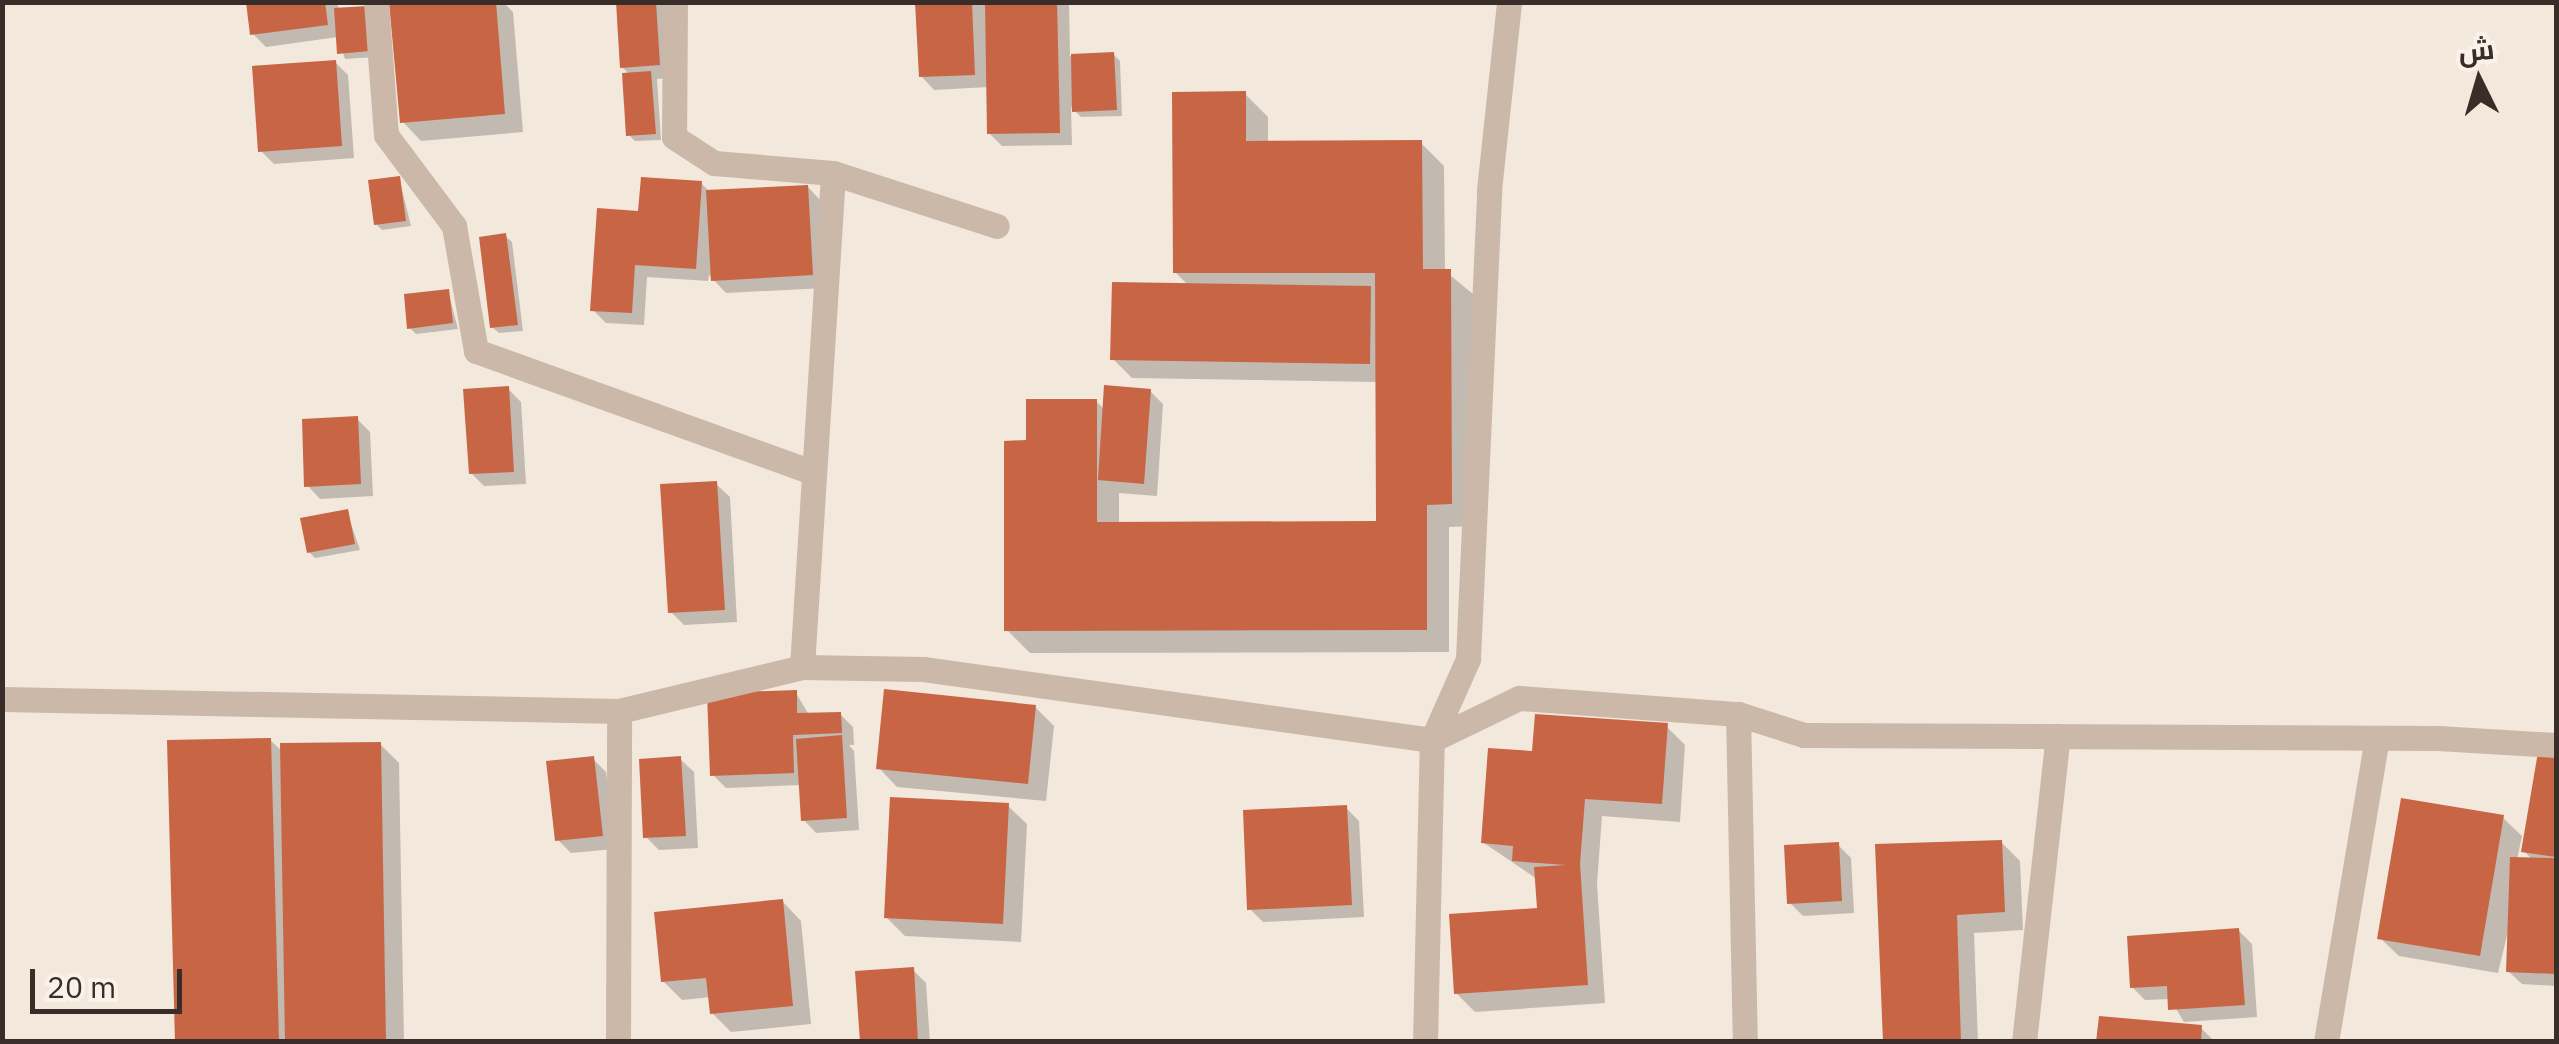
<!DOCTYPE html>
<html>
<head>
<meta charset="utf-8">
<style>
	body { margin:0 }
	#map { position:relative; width:2559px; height:1044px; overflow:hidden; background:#f3e8dc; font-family:"IBM Plex Sans",Cairo,sans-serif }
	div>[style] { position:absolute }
	.shadow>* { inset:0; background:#0003 }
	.building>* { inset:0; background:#c86545 }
	.street>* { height:25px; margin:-12.5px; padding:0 12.5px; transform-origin:12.5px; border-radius:12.5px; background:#cbb8a8 }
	span { translate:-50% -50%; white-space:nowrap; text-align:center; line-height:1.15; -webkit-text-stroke:10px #faf2e9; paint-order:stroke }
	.frame { position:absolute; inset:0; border:5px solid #382d28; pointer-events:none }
	.north { position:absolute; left:2429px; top:30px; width:100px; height:100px; -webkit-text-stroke:8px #faf2e9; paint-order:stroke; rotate:355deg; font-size:28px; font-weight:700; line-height:40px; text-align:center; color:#382d28 }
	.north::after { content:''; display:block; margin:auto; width:35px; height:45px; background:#382d28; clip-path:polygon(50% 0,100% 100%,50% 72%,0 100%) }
	.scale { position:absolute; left:30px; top:969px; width:152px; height:45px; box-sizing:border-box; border:5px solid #382d28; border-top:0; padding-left:12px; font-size:30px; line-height:35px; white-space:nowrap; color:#382d28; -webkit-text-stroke:8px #faf2e9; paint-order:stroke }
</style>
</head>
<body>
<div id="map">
	<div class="shadow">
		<i style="clip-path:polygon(248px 2px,335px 2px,375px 57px,345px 59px,338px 37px,266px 47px,253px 34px)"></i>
		<i style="clip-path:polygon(392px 2px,503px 2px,513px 12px,523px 132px,421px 141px,403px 122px)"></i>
		<i style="clip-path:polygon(619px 2px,668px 2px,672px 78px,657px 79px,661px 140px,635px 141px,629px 135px,630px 75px,622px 67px)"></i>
		<i style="clip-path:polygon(918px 2px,1069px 2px,1070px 56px,1113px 54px,1120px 61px,1122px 116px,1081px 117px,1071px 107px,1072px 145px,1002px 146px,989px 133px,988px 87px,934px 90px,921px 76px)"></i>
		<i style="clip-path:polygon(335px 62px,348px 75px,354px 158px,274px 164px,261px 151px)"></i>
		<i style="clip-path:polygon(1245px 94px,1268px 117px,1268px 143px,1421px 143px,1444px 166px,1445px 271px,1473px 294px,1474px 526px,1449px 527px,1449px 652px,1030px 653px,1007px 630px,1028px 443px,1096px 401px,1105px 410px,1150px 391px,1163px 404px,1157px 496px,1119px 493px,1119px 524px,1378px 524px,1378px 382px,1132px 378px,1113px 359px,1189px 286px,1175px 272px)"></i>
		<i style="clip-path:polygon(399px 178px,411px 226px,382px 230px,376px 224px)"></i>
		<i style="clip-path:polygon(701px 183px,711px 193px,808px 187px,821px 201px,825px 288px,726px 293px,709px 275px,708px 281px,647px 277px,644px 325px,606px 323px,593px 310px,641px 213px)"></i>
		<i style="clip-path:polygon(505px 236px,512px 242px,523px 331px,499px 333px,492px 327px)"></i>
		<i style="clip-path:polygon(448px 291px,458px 329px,416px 334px,410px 328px)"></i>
		<i style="clip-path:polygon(508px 389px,521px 402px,526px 484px,484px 486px,471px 473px)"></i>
		<i style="clip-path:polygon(357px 419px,370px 432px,373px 496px,320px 499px,307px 485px)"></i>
		<i style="clip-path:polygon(716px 484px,730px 497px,737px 622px,684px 625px,671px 612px)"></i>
		<i style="clip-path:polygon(347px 512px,360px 550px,315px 558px,309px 552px)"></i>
		<i style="clip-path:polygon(796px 693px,809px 715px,840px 714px,853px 727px,854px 745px,849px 745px,854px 751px,859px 830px,816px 833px,803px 819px,801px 785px,726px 788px,713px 775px)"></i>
		<i style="clip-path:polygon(1035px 707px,1054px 726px,1046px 801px,897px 787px,879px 768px)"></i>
		<i style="clip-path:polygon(1666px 726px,1685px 745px,1680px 822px,1602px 816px,1597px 884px,1605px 1003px,1475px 1012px,1456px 993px,1539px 911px,1537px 879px,1484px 843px,1535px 753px)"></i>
		<i style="clip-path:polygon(270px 740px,283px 752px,380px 744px,399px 763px,404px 1042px,178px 1042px)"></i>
		<i style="clip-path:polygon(2540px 755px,2556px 758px,2556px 986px,2522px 984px,2508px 971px,2510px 923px,2498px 973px,2399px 956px,2380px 938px,2503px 818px,2522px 836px,2517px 860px,2533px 860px,2524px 851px)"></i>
		<i style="clip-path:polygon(593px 759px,606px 772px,615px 849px,571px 853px,558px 840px)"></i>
		<i style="clip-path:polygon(680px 759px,694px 772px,698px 848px,659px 850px,646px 837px)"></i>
		<i style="clip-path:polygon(1008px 806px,1027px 824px,1021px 942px,905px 936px,886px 917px)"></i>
		<i style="clip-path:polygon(1346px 808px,1359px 821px,1364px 917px,1263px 922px,1250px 909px)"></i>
		<i style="clip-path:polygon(2001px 842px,2020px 861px,2023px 930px,1974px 933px,1978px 1042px,1885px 1042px,1878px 846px)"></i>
		<i style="clip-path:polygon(1838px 845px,1851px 858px,1854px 913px,1803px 916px,1790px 903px)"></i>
		<i style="clip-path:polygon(783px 902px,801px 921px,811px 1024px,731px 1032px,712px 1013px,711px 997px,682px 1000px,663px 981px)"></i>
		<i style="clip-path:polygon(2239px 931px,2252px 944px,2257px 1017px,2184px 1022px,2170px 999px,2145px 1000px,2132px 987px)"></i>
		<i style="clip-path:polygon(913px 970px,926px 983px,930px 1042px,863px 1042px)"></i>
		<i style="clip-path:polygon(2201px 1028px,2215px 1042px,2099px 1042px)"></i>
	</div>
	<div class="building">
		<i style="clip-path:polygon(246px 2px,325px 2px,328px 25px,250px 35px)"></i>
		<i style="clip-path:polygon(389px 2px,496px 2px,505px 114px,400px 123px)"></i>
		<i style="clip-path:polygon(616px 2px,656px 2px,660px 65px,620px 68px)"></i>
		<i style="clip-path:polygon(915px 2px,972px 2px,975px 75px,919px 77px)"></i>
		<i style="clip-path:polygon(985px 2px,1057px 2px,1060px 133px,987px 134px)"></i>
		<i style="clip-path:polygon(367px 6px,370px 51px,337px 54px,334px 8px)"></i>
		<i style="clip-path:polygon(1114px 52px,1117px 110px,1072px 112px,1071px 54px)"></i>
		<i style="clip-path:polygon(336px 60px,342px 146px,258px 152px,252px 66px)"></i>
		<i style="clip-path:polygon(651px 71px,656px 134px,626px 136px,622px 73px)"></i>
		<i style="clip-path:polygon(1246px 91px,1246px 141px,1422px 140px,1423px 269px,1451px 269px,1452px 504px,1427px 505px,1427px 630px,1004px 631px,1004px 441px,1026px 440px,1026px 399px,1097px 399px,1097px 522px,1376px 521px,1375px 273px,1173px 273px,1172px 92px)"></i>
		<i style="clip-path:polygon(400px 176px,406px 221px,374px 225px,368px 180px)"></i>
		<i style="clip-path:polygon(641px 177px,702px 181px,696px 269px,635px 265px,632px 313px,590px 311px,597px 208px,638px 211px)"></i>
		<i style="clip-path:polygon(808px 185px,813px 275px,711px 281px,706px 190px)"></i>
		<i style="clip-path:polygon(506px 233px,518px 325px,490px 328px,479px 237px)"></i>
		<i style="clip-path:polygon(1112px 282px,1371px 286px,1370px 364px,1110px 360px)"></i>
		<i style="clip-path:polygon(449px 289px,453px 323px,407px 329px,404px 294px)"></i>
		<i style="clip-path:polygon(1104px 385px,1151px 389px,1144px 484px,1098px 480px)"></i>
		<i style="clip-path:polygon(509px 386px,514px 472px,469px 474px,463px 389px)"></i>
		<i style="clip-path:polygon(358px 416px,361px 484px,304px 487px,302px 419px)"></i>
		<i style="clip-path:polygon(717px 481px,725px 610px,668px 613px,660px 484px)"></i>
		<i style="clip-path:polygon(348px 509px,355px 544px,307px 553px,300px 518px)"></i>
		<i style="clip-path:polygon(884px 689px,1036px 705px,1028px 784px,876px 769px)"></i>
		<i style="clip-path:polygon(797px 690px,797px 713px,841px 712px,842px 733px,793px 735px,794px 773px,710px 776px,707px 693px)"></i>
		<i style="clip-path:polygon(1535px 714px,1668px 723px,1662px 804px,1585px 799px,1580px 864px,1588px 985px,1454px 994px,1449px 914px,1537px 908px,1534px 867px,1566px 865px,1512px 861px,1513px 846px,1481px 843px,1488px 748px,1532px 751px)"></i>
		<i style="clip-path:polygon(842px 735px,847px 818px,801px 821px,796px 739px)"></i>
		<i style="clip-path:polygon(271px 738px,279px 1042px,175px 1042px,167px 740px)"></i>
		<i style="clip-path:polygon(381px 742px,386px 1042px,285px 1042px,280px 743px)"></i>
		<i style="clip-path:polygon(2538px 752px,2556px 755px,2556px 857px,2521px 852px)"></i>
		<i style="clip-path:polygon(594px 756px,603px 836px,555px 841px,546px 761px)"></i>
		<i style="clip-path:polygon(681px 756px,686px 836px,643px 838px,639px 759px)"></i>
		<i style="clip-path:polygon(890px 797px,1009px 803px,1003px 924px,884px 918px)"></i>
		<i style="clip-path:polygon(2401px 798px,2504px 815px,2480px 956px,2377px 939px)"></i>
		<i style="clip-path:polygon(1347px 805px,1352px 905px,1247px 910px,1243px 810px)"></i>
		<i style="clip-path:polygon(2002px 840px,2005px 912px,1957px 915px,1961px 1042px,1883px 1042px,1875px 844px)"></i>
		<i style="clip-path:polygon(1839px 842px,1842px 901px,1787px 904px,1784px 845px)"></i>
		<i style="clip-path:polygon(2510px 857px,2556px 858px,2556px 974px,2506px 972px)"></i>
		<i style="clip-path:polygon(783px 899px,793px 1006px,710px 1014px,706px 978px,661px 982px,654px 912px)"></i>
		<i style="clip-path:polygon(2239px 928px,2245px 1005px,2168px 1010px,2167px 986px,2130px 988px,2127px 936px)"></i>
		<i style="clip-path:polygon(914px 967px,918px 1042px,860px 1042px,855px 971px)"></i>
		<i style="clip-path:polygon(2099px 1016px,2202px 1025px,2201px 1042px,2096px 1042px)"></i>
	</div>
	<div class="street">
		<i style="left:376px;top:2px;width:133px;rotate:85.7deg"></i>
		<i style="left:386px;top:135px;width:114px;rotate:53.2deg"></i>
		<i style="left:454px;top:226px;width:127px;rotate:80deg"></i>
		<i style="left:476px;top:351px;width:357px;rotate:19.8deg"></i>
		<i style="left:675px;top:2px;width:135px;rotate:90.4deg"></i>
		<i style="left:674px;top:137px;width:48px;rotate:33deg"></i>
		<i style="left:714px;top:163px;width:119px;rotate:4.8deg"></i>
		<i style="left:833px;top:173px;width:172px;rotate:17.9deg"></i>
		<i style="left:802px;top:667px;width:495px;rotate:-86.4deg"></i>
		<i style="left:2px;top:699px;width:617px;rotate:1.11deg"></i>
		<i style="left:619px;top:711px;width:188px;rotate:-13.5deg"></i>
		<i style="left:802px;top:667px;width:121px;rotate:0.9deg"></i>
		<i style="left:923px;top:669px;width:514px;rotate:7.94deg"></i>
		<i style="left:1432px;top:740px;width:97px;rotate:-25.8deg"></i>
		<i style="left:1519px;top:698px;width:220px;rotate:4.2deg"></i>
		<i style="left:1738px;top:714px;width:69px;rotate:17.7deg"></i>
		<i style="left:1804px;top:735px;width:634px;rotate:0.27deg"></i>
		<i style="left:2438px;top:738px;width:118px;rotate:3.4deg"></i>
		<i style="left:1738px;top:714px;width:328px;rotate:88.8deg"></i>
		<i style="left:618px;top:1042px;width:331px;rotate:-89.8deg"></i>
		<i style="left:1425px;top:1042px;width:302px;rotate:-88.7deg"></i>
		<i style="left:1432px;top:740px;width:89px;rotate:-66deg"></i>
		<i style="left:1468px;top:659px;width:469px;rotate:-87.4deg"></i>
		<i style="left:1489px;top:190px;width:189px;rotate:-83.9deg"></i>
		<i style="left:2024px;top:1042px;width:308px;rotate:-83.7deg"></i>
		<i style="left:2326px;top:1042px;width:308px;rotate:-80.5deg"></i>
	</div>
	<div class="frame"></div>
	<div class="north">ش</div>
	<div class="scale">20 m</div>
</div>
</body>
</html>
